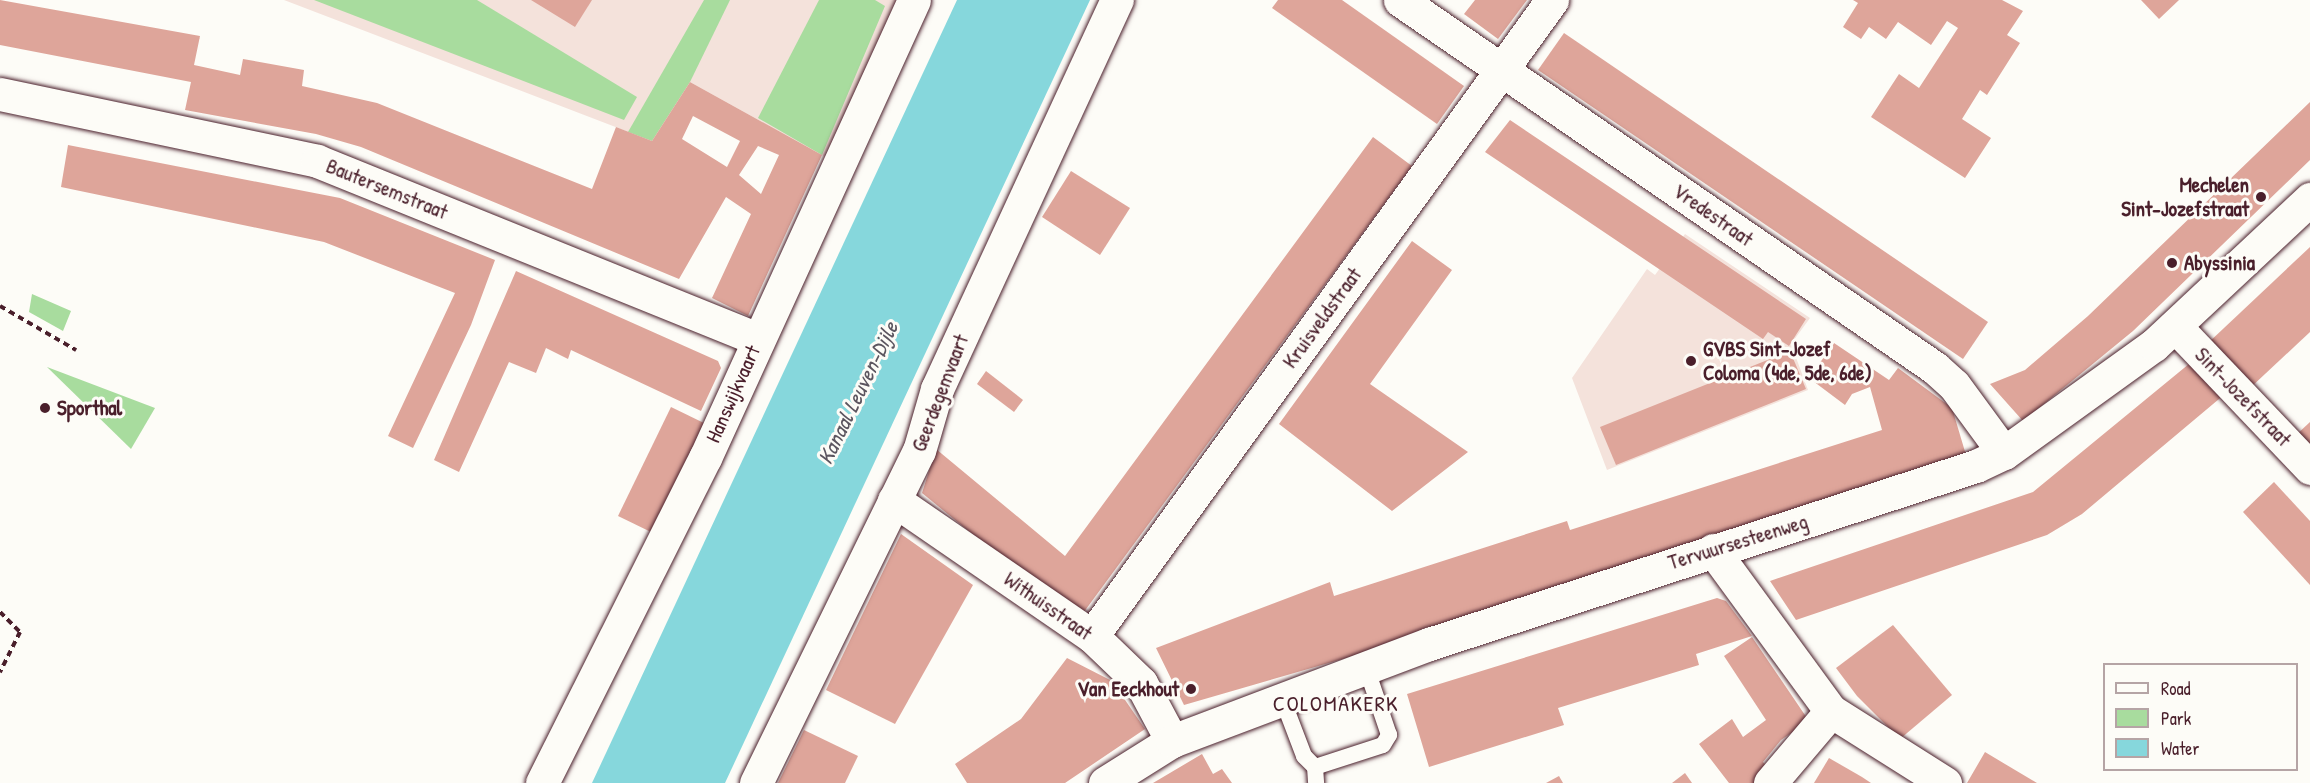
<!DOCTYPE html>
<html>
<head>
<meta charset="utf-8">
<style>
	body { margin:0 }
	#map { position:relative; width:2310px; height:783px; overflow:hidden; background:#fdfcf7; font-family:"Patrick Hand",sans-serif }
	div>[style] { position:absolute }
	.built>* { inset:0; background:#f4e2db }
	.green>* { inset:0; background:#a8dc9e }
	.water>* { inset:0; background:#86d7dc }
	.building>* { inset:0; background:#dea59a }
	.path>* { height:4px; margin-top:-2px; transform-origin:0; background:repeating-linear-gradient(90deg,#4a1f2b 0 6px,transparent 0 10.5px) }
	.roads { filter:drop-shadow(0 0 2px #4a1f2b) drop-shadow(0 0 2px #4a1f2b) }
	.lane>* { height:16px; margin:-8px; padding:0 8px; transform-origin:8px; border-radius:8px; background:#fdfcf7 }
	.street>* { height:33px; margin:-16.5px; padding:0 16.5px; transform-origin:16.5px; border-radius:16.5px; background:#fdfcf7 }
	.secondary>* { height:33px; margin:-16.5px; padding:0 16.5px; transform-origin:16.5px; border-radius:16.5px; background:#fdfcf7 }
	.dots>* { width:16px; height:16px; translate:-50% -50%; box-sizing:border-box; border:3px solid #fdfcf7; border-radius:50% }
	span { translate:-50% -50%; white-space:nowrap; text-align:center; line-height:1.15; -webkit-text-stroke:6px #fdfcf7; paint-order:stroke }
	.poi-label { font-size:21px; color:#4a1f2b; font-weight:700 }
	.right { translate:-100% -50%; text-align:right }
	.left { translate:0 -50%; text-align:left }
	.street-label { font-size:21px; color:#4a1f2b }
	.water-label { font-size:22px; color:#5c5660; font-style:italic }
	.neighbourhood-label { font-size:22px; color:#4a1f2b; letter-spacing:1.5px }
	.legend { position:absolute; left:2103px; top:663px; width:195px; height:108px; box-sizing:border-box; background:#fdfcf7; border:2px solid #b5a4a5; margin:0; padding:8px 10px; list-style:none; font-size:18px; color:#4a1f2b }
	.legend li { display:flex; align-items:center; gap:12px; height:30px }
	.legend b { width:30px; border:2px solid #b5a4a5 }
</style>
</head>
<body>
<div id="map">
	<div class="built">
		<i style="clip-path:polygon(284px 0,900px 0,827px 158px,690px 82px,652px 141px)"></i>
		<i style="clip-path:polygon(1685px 234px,1810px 318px,1791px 344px,1808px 390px,1607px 470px,1572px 378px,1647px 269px,1655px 275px)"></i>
	</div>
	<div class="green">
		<i style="clip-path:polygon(314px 0,477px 0,637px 97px,624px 120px)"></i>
		<i style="clip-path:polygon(704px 0,730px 0,690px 82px,652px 141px,628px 132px)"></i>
		<i style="clip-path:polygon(819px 0,875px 0,885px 6px,822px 155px,758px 118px)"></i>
		<i style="clip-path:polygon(32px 294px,71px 311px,63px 331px,29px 312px)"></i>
		<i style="clip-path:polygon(47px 367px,155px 408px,131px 449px)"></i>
	</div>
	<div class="water">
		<i style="clip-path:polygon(957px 0,1090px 0,725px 783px,592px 783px)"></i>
	</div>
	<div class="building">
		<i style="clip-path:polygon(evenodd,0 0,200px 36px,194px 65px,240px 75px,243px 59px,304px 70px,302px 86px,377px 103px,592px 189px,616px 127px,652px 141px,690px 82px,822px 155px,748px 316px,712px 298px,751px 214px,726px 197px,679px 279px,361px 147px,316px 134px,185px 110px,191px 82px,0 45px,0 0,693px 116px,740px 141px,727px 167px,682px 139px,693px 116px,0 0,758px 146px,779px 155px,761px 194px,739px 175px,758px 146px)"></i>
		<i style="clip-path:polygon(531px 0,592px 0,575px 27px)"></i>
		<i style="clip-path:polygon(1278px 0,1342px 0,1464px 86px,1437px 124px,1272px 8px)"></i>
		<i style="clip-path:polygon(1475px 0,1527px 0,1498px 39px,1464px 14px)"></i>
		<i style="clip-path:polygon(1853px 0,2002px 0,2023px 11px,2007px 35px,2020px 43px,1987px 95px,1980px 90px,1962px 119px,1991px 138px,1965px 178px,1871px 117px,1899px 74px,1919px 88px,1958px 28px,1947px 21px,1931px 45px,1898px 22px,1886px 39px,1869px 27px,1861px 39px,1843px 27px,1858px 3px)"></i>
		<i style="clip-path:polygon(2141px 0,2179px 0,2159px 19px)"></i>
		<i style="clip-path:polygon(1564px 33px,1988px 322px,1963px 359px,1538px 70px)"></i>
		<i style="clip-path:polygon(2310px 102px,2310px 160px,2133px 331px,2023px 421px,1990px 384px,2025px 370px,2088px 316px)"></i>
		<i style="clip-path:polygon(1510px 120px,1806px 319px,1789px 346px,1768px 332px,1763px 339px,1485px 152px)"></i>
		<i style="clip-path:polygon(1373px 137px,1412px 166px,1078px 620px,922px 493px,936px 449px,1065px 556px)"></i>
		<i style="clip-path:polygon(68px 145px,340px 198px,495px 260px,471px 325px,413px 448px,388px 436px,455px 293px,324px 242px,61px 187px)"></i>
		<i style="clip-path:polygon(1071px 171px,1130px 208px,1100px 255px,1042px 217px)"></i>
		<i style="clip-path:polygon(1412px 241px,1452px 270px,1370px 384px,1468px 452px,1392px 511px,1279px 424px)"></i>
		<i style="clip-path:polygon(2310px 247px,2310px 332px,2249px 389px,2207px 344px)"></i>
		<i style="clip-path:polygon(516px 271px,718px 361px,721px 368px,701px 411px,571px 350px,568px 359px,546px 348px,536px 373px,509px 362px,459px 472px,434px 460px)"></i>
		<i style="clip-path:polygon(1834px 343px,1889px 380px,1898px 368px,1952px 408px,1966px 455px,1353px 656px,1184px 705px,1156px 648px,1330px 582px,1334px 596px,1567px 521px,1570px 530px,1882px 430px,1870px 387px,1852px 394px,1845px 405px,1809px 378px)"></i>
		<i style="clip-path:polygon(1790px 351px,1806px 389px,1616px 465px,1600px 427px)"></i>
		<i style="clip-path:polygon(2195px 359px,2225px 394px,2082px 514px,2047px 535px,1796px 620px,1770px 581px,2033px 492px)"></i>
		<i style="clip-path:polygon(986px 371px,1023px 400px,1014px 412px,977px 384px)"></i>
		<i style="clip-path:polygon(671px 407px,706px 424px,653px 533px,618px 516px)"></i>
		<i style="clip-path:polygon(2310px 422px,2310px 453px,2295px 436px)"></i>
		<i style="clip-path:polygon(2274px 482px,2310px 521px,2310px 585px,2243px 512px)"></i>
		<i style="clip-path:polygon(901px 534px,973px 585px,895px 724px,826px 690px)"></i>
		<i style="clip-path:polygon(1717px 598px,1726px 601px,1752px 636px,1696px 654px,1699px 665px,1558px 708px,1564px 725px,1429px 767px,1407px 694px)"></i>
		<i style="clip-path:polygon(1893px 625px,1952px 695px,1900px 739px,1857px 696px,1836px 668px)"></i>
		<i style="clip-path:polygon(1752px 637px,1809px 721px,1781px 740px,1763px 762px,1770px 770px,1760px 783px,1729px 783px,1699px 744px,1732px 719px,1743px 737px,1766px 720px,1724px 656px)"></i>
		<i style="clip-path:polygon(1067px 658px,1112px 681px,1145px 729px,1065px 783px,967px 783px,955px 764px,1021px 719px)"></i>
		<i style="clip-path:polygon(804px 730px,858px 756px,845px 783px,778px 783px)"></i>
		<i style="clip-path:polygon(1985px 752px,2005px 764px,2037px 783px,1967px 783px)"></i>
		<i style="clip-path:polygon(1202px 754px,1213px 774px,1222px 769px,1232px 783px,1153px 783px)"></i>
		<i style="clip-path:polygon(1829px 758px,1862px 777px,1871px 783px,1814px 783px)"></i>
		<i style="clip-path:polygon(1685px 773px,1692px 783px,1672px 783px)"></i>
		<i style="clip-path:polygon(1559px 776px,1563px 783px,1546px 783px)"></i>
	</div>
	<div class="path">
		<i style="left:0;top:306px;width:88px;rotate:30.1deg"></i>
		<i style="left:0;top:612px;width:28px;rotate:45deg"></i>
		<i style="left:20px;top:632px;width:45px;rotate:116.6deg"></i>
	</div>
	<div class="roads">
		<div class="lane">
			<i style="left:1282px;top:698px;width:62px;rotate:69.2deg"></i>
			<i style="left:1304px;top:756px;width:16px;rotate:45deg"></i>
			<i style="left:1315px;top:767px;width:71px;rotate:-17.9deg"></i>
			<i style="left:1383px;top:745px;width:12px;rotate:-59deg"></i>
			<i style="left:1389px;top:735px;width:72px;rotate:-108.7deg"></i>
			<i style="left:1315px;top:767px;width:16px;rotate:86deg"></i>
		</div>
		<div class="street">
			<i style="left:1400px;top:0;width:649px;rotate:34.52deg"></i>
			<i style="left:1935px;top:368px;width:25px;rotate:42deg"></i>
			<i style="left:1954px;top:385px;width:84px;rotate:53.7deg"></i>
			<i style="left:0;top:94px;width:324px;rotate:11.9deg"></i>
			<i style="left:317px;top:161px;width:476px;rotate:22deg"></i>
			<i style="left:2175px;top:326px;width:196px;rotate:46.4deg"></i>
			<i style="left:894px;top:500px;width:240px;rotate:34.5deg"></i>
			<i style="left:1092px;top:636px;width:68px;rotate:43.8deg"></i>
			<i style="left:1141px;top:683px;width:66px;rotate:61.9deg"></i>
			<i style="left:1713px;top:550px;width:200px;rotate:53.8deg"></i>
			<i style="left:1831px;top:711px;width:135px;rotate:32.3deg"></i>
			<i style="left:1092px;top:636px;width:785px;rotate:-54.12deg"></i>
			<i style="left:542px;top:783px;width:364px;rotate:-63.4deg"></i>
			<i style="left:705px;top:458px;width:503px;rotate:-65.47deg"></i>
			<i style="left:756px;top:783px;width:370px;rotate:-63.9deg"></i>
			<i style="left:919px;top:451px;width:65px;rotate:-73.8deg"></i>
			<i style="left:937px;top:389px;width:429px;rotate:-65.2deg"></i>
			<i style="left:1770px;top:783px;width:94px;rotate:-49.7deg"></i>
		</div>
		<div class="secondary">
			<i style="left:1105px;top:783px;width:79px;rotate:-32.1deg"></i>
			<i style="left:1172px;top:741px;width:275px;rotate:-20.7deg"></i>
			<i style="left:1429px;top:644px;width:575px;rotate:-18.03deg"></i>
			<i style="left:1976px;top:466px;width:31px;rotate:-25deg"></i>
			<i style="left:2004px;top:453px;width:185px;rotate:-35.8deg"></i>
			<i style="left:2154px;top:345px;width:214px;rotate:-43.1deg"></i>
		</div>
	</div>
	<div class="dots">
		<i style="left:2261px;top:197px;background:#4a1f2b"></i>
		<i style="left:2172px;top:263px;background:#4a1f2b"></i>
		<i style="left:1691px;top:361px;background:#4a1f2b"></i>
		<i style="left:45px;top:408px;background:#4a1f2b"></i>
		<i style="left:1191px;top:689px;background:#4a1f2b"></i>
	</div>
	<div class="poi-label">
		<span class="right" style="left:2249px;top:197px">Mechelen<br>Sint-Jozefstraat</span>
		<span class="left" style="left:2184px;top:263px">Abyssinia</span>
		<span class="left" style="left:1703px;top:361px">GVBS Sint-Jozef<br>Coloma (4de, 5de, 6de)</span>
		<span class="left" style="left:57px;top:408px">Sporthal</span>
		<span class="right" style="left:1179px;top:689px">Van Eeckhout</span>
	</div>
	<div class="street-label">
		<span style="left:387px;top:189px;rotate:22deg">Bautersemstraat</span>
		<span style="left:1713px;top:215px;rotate:35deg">Vredestraat</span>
		<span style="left:1322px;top:318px;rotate:-54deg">Kruisveldstraat</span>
		<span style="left:940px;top:393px;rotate:-69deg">Geerdegemvaart</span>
		<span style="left:733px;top:394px;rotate:-66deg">Hanswijkvaart</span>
		<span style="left:2243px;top:397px;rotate:46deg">Sint-Jozefstraat</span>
		<span style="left:1738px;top:542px;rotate:-17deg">Tervuursesteenweg</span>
		<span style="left:1048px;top:606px;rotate:35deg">Withuisstraat</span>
	</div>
	<div class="water-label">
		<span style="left:858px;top:393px;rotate:-64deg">Kanaal Leuven-Dijle</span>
	</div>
	<div class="neighbourhood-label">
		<span style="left:1336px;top:704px">COLOMAKERK</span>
	</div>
	<ul class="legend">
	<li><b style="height:8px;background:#fdfcf7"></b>Road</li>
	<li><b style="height:16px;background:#a8dc9e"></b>Park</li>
	<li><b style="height:16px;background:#86d7dc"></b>Water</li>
	</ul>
</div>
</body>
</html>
